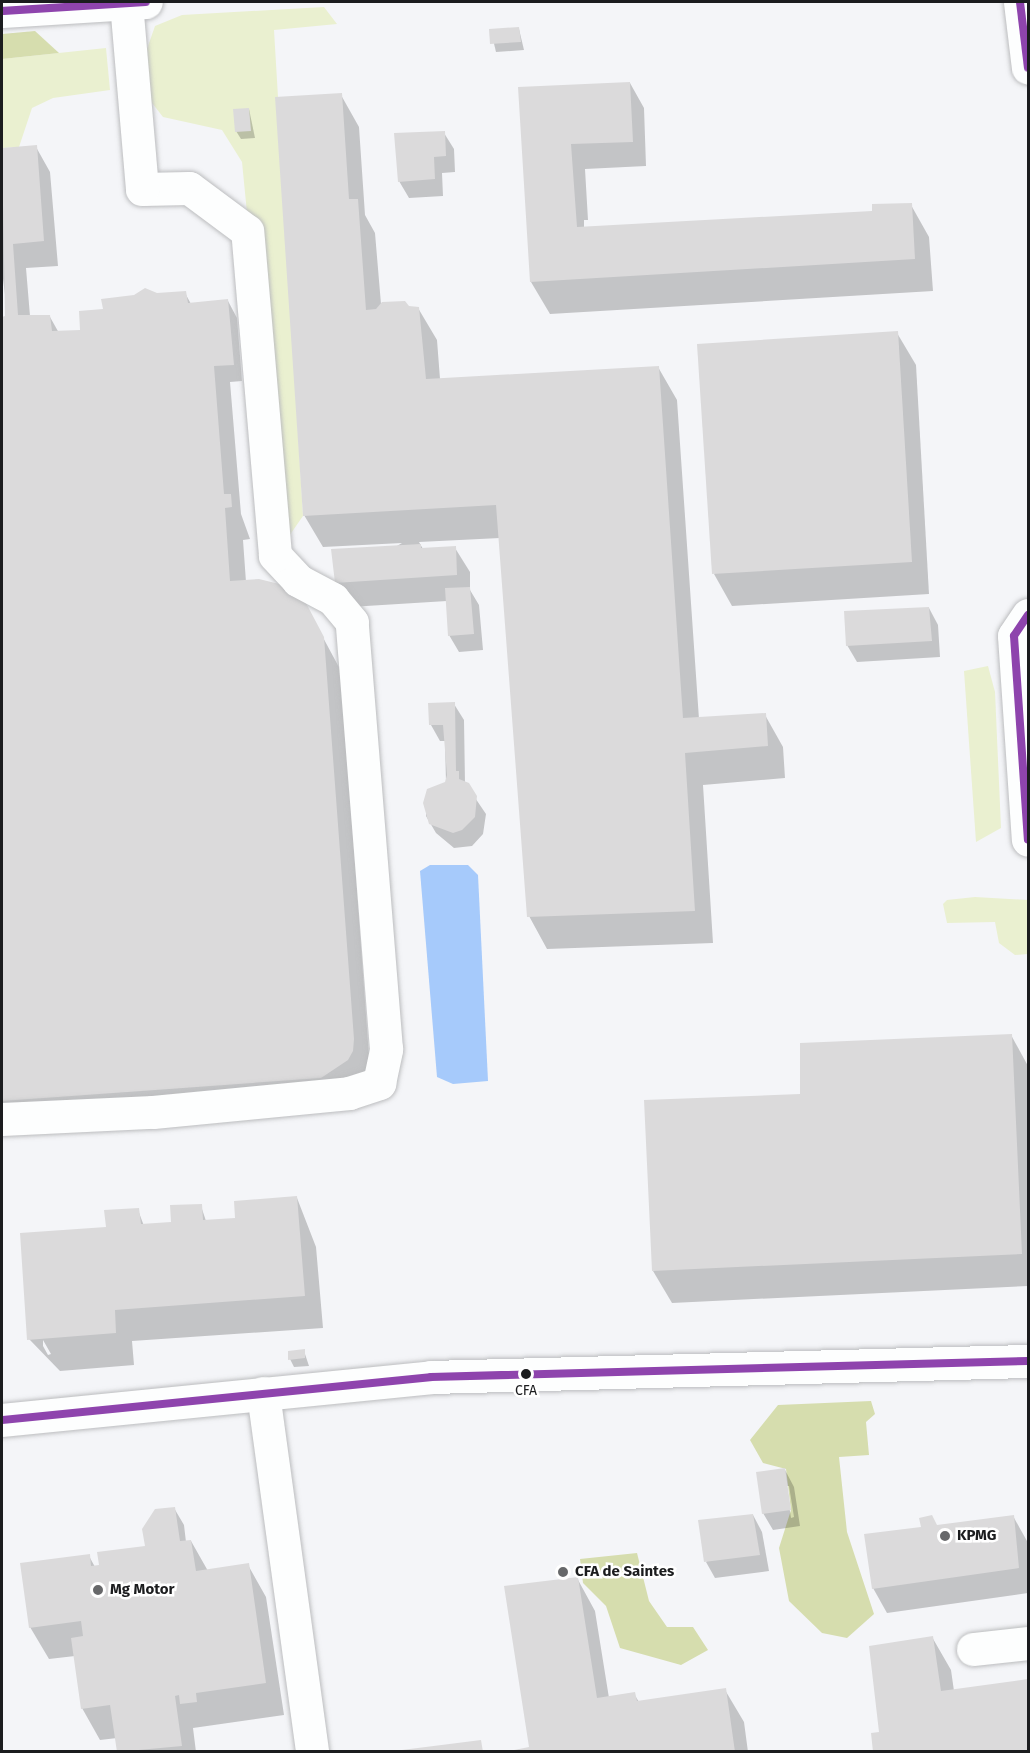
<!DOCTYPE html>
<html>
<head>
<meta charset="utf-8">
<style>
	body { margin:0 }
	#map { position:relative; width:1030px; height:1753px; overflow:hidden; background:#f4f5f8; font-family:"Fira Sans",sans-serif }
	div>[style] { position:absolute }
	.green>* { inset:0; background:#eaf0d0 }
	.forest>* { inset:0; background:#d6ddae }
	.water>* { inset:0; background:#a6cafb }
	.shadow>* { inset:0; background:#0003 }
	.building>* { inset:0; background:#dbdadb }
	.roads { filter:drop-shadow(0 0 2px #bcbdbf) drop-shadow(0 0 2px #bcbdbf) }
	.minor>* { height:33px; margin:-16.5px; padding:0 16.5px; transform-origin:16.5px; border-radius:16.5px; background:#fdfefe }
	.bus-1>* { height:8px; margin:-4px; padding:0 4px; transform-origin:4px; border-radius:4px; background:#8e44ad }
	.dots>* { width:16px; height:16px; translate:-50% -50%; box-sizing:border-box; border:3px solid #fff; border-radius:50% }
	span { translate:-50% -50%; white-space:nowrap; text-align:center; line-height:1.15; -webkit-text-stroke:5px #fff; paint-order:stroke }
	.bus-label { font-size:14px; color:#1b1c1e }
	.poi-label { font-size:15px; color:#1b1c1e; font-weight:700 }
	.left { translate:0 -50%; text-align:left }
	.frame { position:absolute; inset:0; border:3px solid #1b1c1e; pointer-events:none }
</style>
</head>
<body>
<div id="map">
	<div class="green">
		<i style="clip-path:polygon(324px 7px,337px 24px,274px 30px,303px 516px,280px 549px,242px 162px,222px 130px,163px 117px,145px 94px,147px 49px,155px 26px,182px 15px)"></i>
		<i style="clip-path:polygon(106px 48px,110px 90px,53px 98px,32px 108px,19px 147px,2px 148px,2px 59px)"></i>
		<i style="clip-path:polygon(988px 666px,995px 692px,1001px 828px,976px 842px,964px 671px)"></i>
		<i style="clip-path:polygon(975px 897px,1028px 900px,1028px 954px,1015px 955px,999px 943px,995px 922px,947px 923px,943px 904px,947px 900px)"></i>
	</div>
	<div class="forest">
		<i style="clip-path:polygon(35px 31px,59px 53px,2px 59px,2px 34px)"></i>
		<i style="clip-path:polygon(871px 1401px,875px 1414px,866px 1422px,869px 1455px,839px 1457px,847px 1532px,874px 1614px,847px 1638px,822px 1633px,789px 1601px,779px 1548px,791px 1510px,786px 1469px,763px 1463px,750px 1440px,778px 1405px)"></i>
		<i style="clip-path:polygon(637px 1553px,649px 1601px,667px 1627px,693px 1627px,708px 1650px,681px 1665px,620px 1648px,606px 1606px,583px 1583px,580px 1559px)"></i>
	</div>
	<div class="water">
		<i style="clip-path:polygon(430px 865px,468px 865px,478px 875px,488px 1081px,453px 1084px,437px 1077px,420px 871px)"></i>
	</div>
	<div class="shadow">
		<i style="clip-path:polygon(519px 29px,524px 50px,496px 52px,491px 31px)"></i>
		<i style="clip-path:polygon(630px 83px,644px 108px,646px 166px,585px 169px,588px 220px,584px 220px,584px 228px,874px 212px,911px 205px,929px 237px,933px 291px,550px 314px,531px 282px,520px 88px)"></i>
		<i style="clip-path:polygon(341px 95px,359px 127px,365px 215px,375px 233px,381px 304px,418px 308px,437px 340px,440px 379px,658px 367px,677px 400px,699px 719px,765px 715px,783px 747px,785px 778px,703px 785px,713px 943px,547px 949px,529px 916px,500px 538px,419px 542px,423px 549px,455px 548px,470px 572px,470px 590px,479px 605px,483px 650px,459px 652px,449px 635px,447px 601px,350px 607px,336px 582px,402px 543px,323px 547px,304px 515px)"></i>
		<i style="clip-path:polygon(249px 109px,255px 138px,241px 139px,236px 131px)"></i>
		<i style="clip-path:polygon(444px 133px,454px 149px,455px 172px,442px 173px,443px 196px,409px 198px,399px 181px)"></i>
		<i style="clip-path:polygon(36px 147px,50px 172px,58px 266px,26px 268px,30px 316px,50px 317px,59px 333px,82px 331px,105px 311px,157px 295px,185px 293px,191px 304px,228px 301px,237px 318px,242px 381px,230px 382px,241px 514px,250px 539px,243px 540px,246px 582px,305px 604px,341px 671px,371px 1084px,347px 1106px,312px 1113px,2px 1134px,2px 319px,8px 318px,2px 271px,2px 149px)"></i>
		<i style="clip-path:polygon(897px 333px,916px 365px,929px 594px,732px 606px,714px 574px)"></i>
		<i style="clip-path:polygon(929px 608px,938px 625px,940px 657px,857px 662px,847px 645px)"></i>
		<i style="clip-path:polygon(454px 704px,464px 720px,465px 783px,486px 814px,483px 834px,472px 846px,454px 848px,436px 833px,426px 816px,428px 790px,446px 783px,445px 741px,440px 741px,431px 725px)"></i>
		<i style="clip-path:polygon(1011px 1035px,1028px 1066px,1028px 1286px,672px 1303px,653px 1271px,801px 1095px)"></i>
		<i style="clip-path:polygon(evenodd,297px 1198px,316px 1247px,323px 1328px,132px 1341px,134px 1365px,60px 1371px,29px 1339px,108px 1228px,138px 1210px,144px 1226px,173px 1224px,201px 1206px,206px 1221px,236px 1219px,297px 1198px,43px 1340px,51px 1354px,48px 1355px,43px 1346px,43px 1340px)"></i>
		<i style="clip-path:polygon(304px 1351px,309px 1366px,294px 1367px,290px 1359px)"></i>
		<i style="clip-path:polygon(evenodd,785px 1470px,794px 1487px,800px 1526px,773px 1530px,763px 1513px,785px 1470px,786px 1486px,789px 1486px,794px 1517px,791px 1518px,786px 1486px)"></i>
		<i style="clip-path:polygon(174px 1508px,184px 1525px,186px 1542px,191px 1541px,208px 1571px,248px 1565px,266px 1597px,284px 1715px,193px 1728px,196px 1752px,118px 1752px,117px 1738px,100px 1740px,82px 1708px,75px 1656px,49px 1659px,30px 1627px,89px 1556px,95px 1567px,147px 1547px)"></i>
		<i style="clip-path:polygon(753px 1515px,762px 1532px,769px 1571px,715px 1578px,706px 1562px)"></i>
		<i style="clip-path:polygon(1013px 1516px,1027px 1541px,1028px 1593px,887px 1613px,873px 1588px,937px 1526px)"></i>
		<i style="clip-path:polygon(577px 1578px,595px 1611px,609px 1698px,634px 1694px,639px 1702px,725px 1690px,744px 1722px,748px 1752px,504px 1752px,531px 1748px)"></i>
		<i style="clip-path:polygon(932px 1637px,951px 1670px,954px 1691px,1028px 1680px,1028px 1752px,875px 1752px)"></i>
	</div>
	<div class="building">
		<i style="clip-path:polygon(519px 27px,521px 42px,490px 44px,489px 29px)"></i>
		<i style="clip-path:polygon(630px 82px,633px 142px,571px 144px,577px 227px,872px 211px,872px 204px,912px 203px,915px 259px,530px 282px,518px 87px)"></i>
		<i style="clip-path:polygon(342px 93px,349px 199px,358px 199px,366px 310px,376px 309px,382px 302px,405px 301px,409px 306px,419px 307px,426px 379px,659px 366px,683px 718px,766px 713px,768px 746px,685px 753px,695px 911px,527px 917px,496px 505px,303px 516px,275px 97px)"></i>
		<i style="clip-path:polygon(249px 108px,251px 131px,235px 132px,233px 109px)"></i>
		<i style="clip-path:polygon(445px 131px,446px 156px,434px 157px,435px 179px,398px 182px,394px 133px)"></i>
		<i style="clip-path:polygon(37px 145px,44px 241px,13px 244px,18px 315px,50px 315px,52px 331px,80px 330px,79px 311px,103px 309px,101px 299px,134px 295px,145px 288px,157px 293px,186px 291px,188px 303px,228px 299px,234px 365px,214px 366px,224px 494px,231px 494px,232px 507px,225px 508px,230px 581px,259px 579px,287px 586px,306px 603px,324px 637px,354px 1039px,353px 1051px,348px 1060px,321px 1078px,2px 1101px,2px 317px,5px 316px,2px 148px)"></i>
		<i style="clip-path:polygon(898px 331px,912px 562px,712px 574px,697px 344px)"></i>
		<i style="clip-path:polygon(421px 544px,421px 548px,456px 546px,457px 575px,335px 583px,331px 549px)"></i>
		<i style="clip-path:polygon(470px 587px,474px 634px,448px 636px,445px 588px)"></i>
		<i style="clip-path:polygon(929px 607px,932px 641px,846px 646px,844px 611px)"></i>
		<i style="clip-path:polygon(455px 702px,456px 771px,459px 771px,459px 779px,469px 783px,477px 796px,475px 817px,462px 830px,453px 833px,429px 824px,423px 803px,427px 789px,445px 782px,447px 775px,443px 725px,429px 725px,428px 703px)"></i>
		<i style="clip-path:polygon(1012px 1034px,1022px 1254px,652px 1271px,644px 1100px,800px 1094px,800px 1043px)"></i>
		<i style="clip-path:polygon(297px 1196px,305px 1296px,115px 1310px,116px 1333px,27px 1340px,20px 1233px,106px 1227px,104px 1210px,139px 1208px,141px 1224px,171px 1222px,170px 1205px,202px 1204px,203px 1220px,235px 1218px,234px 1201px)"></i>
		<i style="clip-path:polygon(305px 1349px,305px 1358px,288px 1360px,288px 1351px)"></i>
		<i style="clip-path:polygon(785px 1468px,791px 1510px,762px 1514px,756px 1472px)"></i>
		<i style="clip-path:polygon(175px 1507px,180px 1541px,191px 1540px,196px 1571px,249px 1563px,266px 1683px,196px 1693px,197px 1702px,180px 1704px,179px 1695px,175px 1696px,182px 1746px,117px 1752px,110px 1705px,81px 1709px,71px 1638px,83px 1636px,81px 1621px,29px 1628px,20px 1563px,90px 1554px,91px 1566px,99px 1565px,97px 1552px,145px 1546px,142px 1529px,155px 1509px)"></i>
		<i style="clip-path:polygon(753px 1514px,760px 1555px,704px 1562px,698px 1520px)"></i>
		<i style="clip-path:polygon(932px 1515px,937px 1525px,1014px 1515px,1019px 1568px,872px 1589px,864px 1534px,921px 1527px,919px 1518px)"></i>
		<i style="clip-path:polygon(578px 1577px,597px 1698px,635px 1692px,637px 1701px,726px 1688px,735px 1752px,504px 1752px,529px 1747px,504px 1586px)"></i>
		<i style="clip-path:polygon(933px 1636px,941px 1691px,1028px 1679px,1028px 1752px,873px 1752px,871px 1733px,879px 1732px,869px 1646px)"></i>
		<i style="clip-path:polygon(481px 1740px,483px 1752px,403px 1752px,402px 1750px)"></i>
	</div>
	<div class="roads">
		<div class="minor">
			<i style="left:1020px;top:2px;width:66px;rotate:83.1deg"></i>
			<i style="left:2px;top:11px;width:144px;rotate:-3.6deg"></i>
			<i style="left:1028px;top:615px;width:25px;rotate:124deg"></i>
			<i style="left:1014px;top:636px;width:204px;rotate:86.1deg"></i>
			<i style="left:2px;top:1119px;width:151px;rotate:-2.7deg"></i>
			<i style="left:153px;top:1112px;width:197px;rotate:-5.5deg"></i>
			<i style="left:349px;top:1093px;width:32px;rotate:-18deg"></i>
			<i style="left:379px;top:1083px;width:35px;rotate:-78deg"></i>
			<i style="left:386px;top:1049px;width:428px;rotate:-94.6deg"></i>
			<i style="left:352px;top:622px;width:30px;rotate:-130deg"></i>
			<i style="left:333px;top:599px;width:40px;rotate:-152deg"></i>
			<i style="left:298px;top:580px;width:34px;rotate:-133deg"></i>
			<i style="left:275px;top:555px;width:325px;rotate:-94.9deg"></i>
			<i style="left:247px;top:231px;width:72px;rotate:-143.4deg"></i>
			<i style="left:189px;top:188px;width:47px;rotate:178.8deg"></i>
			<i style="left:142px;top:189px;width:187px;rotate:-94.9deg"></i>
			<i style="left:263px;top:1393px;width:362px;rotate:82.2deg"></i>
			<i style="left:2px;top:1420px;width:431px;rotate:-5.7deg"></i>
			<i style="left:431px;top:1377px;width:597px;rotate:-1.54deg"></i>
			<i style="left:973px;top:1649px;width:55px;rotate:-6.2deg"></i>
		</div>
	</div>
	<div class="bus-1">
		<i style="left:1020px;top:2px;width:66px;rotate:83.1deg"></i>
		<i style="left:2px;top:11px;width:144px;rotate:-3.6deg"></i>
		<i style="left:1028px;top:615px;width:25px;rotate:124deg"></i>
		<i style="left:1014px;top:636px;width:204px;rotate:86.1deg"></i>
		<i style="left:2px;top:1420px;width:431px;rotate:-5.7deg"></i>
		<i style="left:431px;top:1377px;width:597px;rotate:-1.54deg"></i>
	</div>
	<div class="dots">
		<i style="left:526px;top:1374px;background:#1b1c1e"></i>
		<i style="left:945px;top:1536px;background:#67686a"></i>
		<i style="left:563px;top:1572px;background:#67686a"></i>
		<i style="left:98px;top:1590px;background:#67686a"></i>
	</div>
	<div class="bus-label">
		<span style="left:526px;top:1391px">CFA</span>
	</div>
	<div class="poi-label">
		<span class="left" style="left:957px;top:1536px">KPMG</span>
		<span class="left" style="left:575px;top:1572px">CFA de Saintes</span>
		<span class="left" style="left:110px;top:1590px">Mg Motor</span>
	</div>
	<div class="frame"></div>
</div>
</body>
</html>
